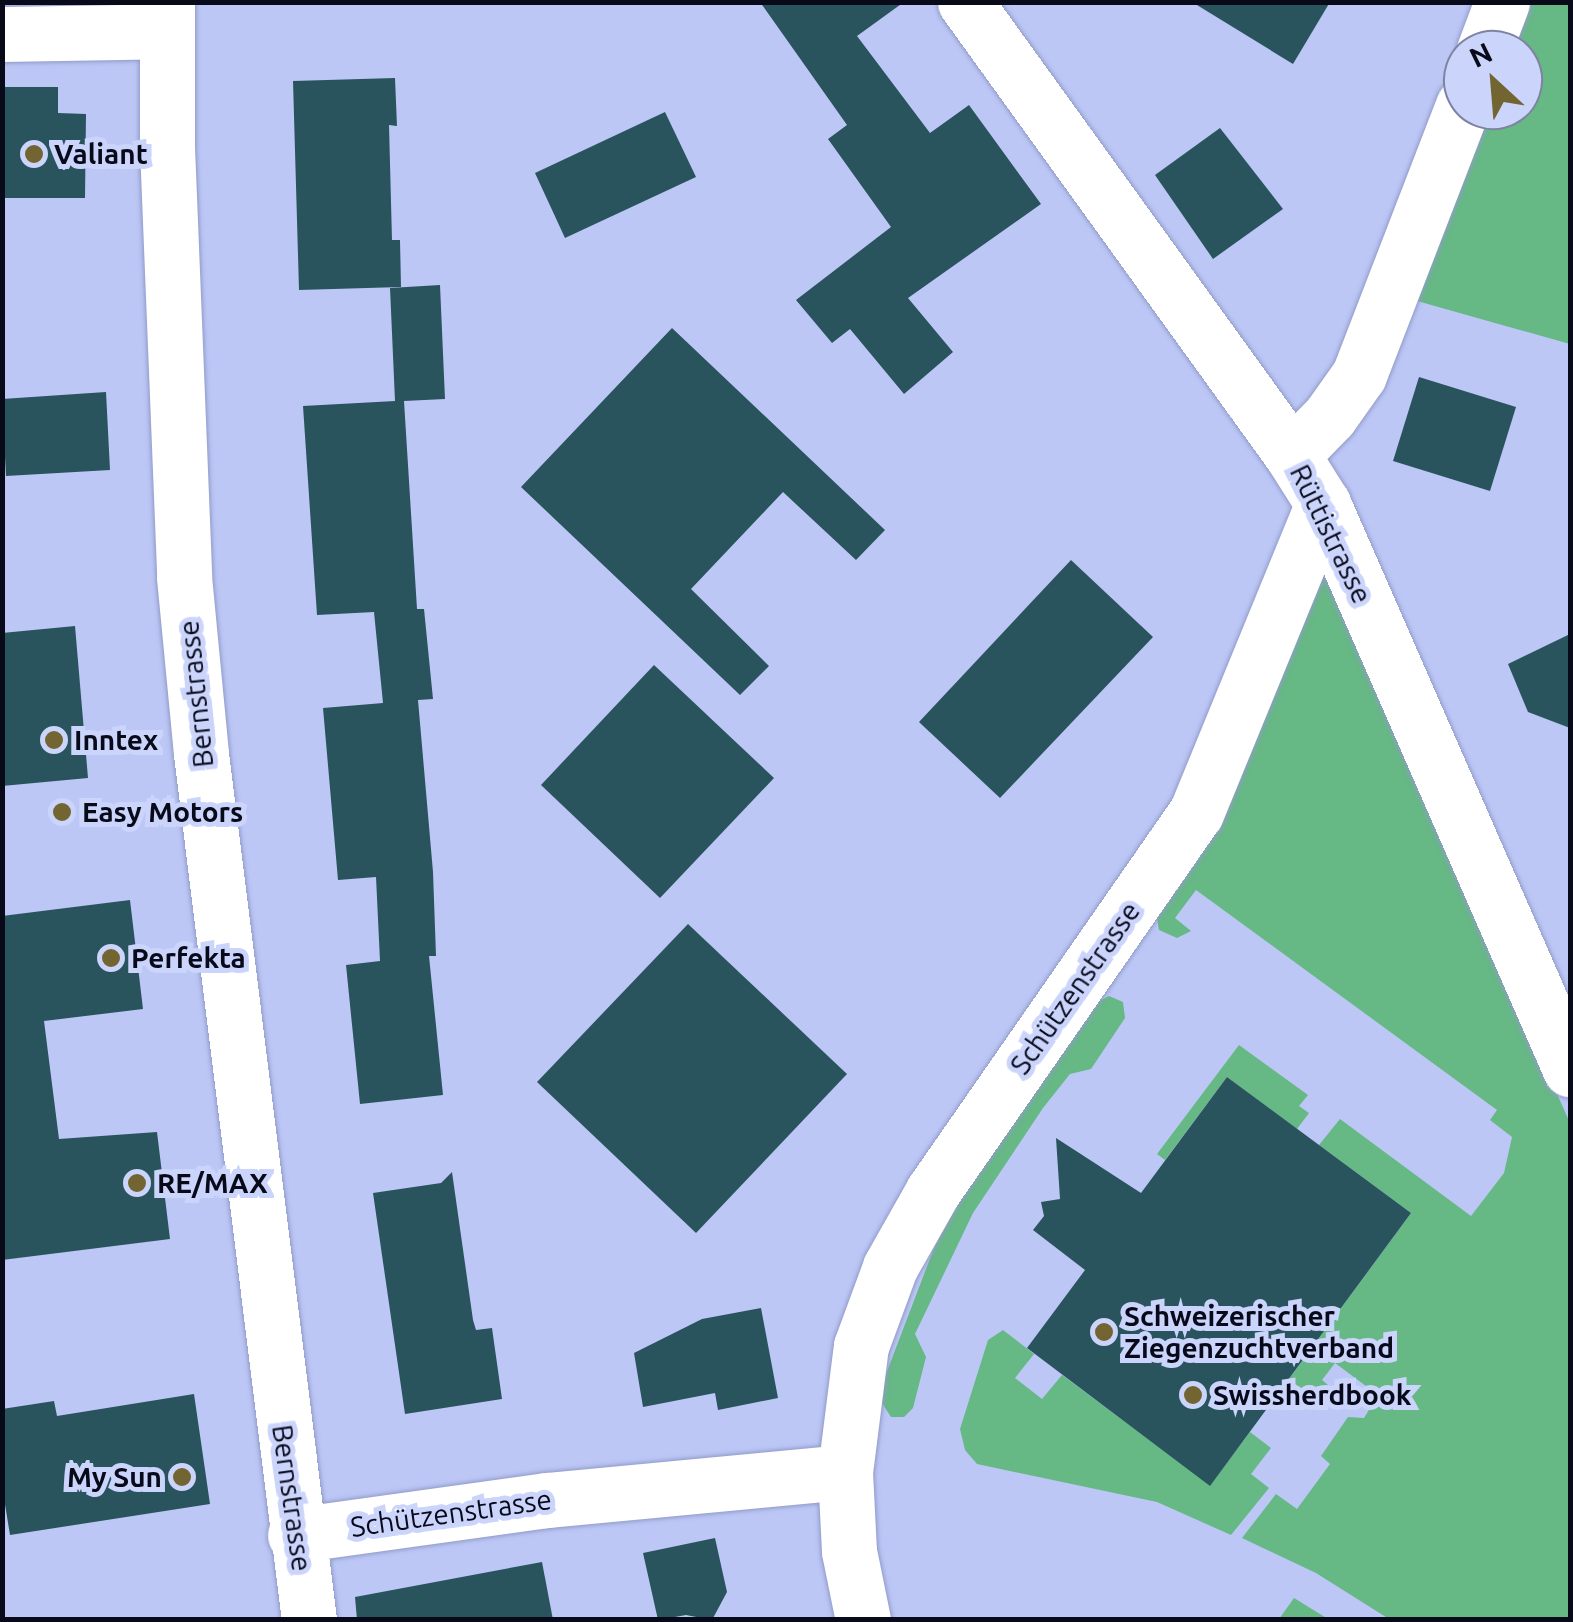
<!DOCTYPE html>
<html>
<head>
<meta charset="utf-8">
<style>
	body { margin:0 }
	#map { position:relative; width:1573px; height:1622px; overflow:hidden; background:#bcc7f6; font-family:Ubuntu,sans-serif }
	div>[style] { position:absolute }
	.green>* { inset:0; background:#66b885 }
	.building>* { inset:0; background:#29545e }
	.roads { filter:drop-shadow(0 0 2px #919bc8) drop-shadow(0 0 2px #919bc8) }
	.minor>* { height:55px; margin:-27.5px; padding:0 27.5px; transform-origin:27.5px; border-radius:27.5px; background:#fff }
	.major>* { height:55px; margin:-27.5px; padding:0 27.5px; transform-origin:27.5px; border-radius:27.5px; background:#fff }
	.dots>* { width:28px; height:28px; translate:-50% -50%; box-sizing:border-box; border:5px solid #cbd4fb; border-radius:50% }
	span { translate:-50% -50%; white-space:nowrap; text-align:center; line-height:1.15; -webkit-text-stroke:10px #cbd4fb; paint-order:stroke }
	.poi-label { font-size:28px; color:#080a1a; font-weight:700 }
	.left { translate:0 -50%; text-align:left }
	.right { translate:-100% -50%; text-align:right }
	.street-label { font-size:28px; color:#080a1a }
	.frame { position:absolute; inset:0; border:5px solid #080a1a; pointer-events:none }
	.north { position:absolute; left:1443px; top:30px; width:100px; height:100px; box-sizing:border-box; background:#cbd4fb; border:2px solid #7d83a1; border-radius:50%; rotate:334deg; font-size:28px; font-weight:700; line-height:40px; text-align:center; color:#080a1a }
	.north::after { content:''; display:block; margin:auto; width:35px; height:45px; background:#726532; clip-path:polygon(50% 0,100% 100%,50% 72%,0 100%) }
</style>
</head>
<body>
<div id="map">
	<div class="green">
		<i style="clip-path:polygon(1521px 3px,1570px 3px,1570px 344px,1410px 299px,1481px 110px,1523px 110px,1523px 50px,1503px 50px)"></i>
		<i style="clip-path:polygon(1325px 573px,1570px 1123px,1570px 1619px,1389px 1619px,1316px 1573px,1242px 1538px,1276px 1494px,1297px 1509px,1330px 1464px,1321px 1456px,1348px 1417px,1364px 1418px,1378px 1395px,1335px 1363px,1322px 1380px,1328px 1385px,1316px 1400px,1289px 1379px,1411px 1213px,1319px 1145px,1340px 1119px,1471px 1216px,1504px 1173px,1512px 1137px,1490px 1120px,1497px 1110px,1196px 890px,1175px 918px,1191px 931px,1177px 938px,1159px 930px,1157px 918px,1200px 857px,1318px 578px)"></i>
		<i style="clip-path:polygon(1109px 996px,1123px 1002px,1125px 1018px,1091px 1069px,1070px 1074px,1043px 1108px,973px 1213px,915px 1334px,926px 1357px,913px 1408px,904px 1417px,891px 1417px,880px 1400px,886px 1374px,934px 1248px,957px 1205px,1028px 1098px,1099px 1001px)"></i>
		<i style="clip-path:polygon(1239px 1045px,1308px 1095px,1299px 1106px,1309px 1113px,1297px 1129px,1227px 1077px,1165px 1160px,1157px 1154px)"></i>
		<i style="clip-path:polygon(1003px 1330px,1034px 1354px,1015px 1378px,1042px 1399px,1062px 1375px,1210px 1485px,1250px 1432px,1271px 1448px,1251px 1474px,1269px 1488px,1231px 1535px,1157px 1502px,977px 1464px,965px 1450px,960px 1429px,988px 1340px)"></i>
		<i style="clip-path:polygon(1294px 1598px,1328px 1619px,1279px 1619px)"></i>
	</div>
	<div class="building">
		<i style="clip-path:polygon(760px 2px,904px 2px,857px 36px,930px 133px,969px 105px,1041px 204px,908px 298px,953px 352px,904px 394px,850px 329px,832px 343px,796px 300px,891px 227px,828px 139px,847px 125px)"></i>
		<i style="clip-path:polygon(1192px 2px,1330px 2px,1293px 64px)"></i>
		<i style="clip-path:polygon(395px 78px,397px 126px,389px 125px,392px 240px,400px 240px,401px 287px,299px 290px,293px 81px)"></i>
		<i style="clip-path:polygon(5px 87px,58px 87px,58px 113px,86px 114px,85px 198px,2px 198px)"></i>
		<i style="clip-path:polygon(665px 112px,696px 177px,565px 238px,535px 173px)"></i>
		<i style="clip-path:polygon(1220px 128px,1283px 209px,1213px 259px,1155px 175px)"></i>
		<i style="clip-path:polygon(440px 285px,445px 399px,404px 401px,417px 609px,424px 609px,433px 699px,418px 700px,433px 872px,436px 956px,429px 956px,443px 1095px,360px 1104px,346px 965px,380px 961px,376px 877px,338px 880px,323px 708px,383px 703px,374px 612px,317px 615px,303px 406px,395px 401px,390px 288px)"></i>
		<i style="clip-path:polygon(672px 328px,885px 530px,856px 560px,783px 492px,691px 589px,769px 666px,740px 695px,521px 487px)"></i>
		<i style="clip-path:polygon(1419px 377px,1516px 407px,1490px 491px,1393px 461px)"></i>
		<i style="clip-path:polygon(106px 392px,110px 470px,6px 476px,2px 399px)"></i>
		<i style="clip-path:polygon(1071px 560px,1153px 637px,1000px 798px,919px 722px)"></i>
		<i style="clip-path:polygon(75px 626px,88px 778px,2px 786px,2px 633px)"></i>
		<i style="clip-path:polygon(1570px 634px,1570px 728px,1528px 712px,1508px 664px)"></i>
		<i style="clip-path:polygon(654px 665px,774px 778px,660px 898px,541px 785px)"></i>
		<i style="clip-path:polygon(130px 900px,143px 1009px,44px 1021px,59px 1139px,157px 1132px,170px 1239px,2px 1260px,2px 916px)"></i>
		<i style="clip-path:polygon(688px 924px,847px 1074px,696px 1233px,537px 1082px)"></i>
		<i style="clip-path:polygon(1227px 1077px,1411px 1213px,1210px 1486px,1027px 1348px,1085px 1270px,1033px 1230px,1044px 1216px,1041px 1202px,1060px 1199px,1056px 1138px,1141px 1193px)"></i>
		<i style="clip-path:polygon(452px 1172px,473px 1320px,476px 1330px,492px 1328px,502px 1399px,405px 1414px,373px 1193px,441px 1183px)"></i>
		<i style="clip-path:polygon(761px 1308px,778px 1398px,718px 1410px,715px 1393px,643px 1407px,634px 1353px,702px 1319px)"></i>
		<i style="clip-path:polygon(194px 1394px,210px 1504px,10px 1535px,2px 1486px,2px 1409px,54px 1401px,57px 1416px)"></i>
		<i style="clip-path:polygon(715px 1538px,727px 1592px,712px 1620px,686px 1615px,658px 1620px,643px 1553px)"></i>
		<i style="clip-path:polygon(542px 1562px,553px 1620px,357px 1620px,355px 1597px)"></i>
	</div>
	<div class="roads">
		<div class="minor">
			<i style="left:965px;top:2px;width:559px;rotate:54.18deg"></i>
			<i style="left:1292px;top:455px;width:58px;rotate:57.7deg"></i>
			<i style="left:1323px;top:504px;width:617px;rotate:66.39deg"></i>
			<i style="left:2px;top:34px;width:165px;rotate:-1deg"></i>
			<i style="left:1484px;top:50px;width:51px;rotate:-69.4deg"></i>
			<i style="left:1292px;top:455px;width:54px;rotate:-45.7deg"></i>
			<i style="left:1330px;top:416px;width:50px;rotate:-54.7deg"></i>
			<i style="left:1359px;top:375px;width:289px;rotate:-68.9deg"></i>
			<i style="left:295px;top:1535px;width:254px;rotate:-7.9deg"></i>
			<i style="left:547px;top:1500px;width:299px;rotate:-5.4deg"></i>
			<i style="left:863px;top:1620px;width:70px;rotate:-101.5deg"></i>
			<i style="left:849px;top:1551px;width:79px;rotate:-92.9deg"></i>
			<i style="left:845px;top:1472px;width:127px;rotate:-82.8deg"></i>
			<i style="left:861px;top:1346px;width:84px;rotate:-69.8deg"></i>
			<i style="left:890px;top:1267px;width:87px;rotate:-60.5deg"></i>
			<i style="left:933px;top:1191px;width:460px;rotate:-55.2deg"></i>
			<i style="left:1196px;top:813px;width:334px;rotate:-67.7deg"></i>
		</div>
		<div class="major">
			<i style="left:167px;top:2px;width:145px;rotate:90deg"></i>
			<i style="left:167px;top:147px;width:430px;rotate:87.7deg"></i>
			<i style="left:184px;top:577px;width:178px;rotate:84.5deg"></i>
			<i style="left:201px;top:754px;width:873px;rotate:82.89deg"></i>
		</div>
	</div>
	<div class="dots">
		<i style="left:34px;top:154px;background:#726532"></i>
		<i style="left:54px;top:740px;background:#726532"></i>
		<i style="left:62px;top:812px;background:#726532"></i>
		<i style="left:111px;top:958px;background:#726532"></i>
		<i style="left:137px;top:1183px;background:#726532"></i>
		<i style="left:1104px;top:1332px;background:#726532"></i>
		<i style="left:1193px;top:1395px;background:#726532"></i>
		<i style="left:182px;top:1477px;background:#726532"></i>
	</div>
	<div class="poi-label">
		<span class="left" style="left:54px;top:154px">Valiant</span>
		<span class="left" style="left:74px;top:740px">Inntex</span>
		<span class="left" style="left:82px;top:812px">Easy Motors</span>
		<span class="left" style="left:131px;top:958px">Perfekta</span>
		<span class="left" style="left:157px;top:1183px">RE/MAX</span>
		<span class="left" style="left:1124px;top:1332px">Schweizerischer<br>Ziegenzuchtverband</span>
		<span class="left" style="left:1213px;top:1395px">Swissherdbook</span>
		<span class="right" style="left:162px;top:1477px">My Sun</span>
	</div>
	<div class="street-label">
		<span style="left:1331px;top:534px;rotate:64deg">Rüttistrasse</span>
		<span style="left:196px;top:694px;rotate:-96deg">Bernstrasse</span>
		<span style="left:1075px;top:988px;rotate:-55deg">Schützenstrasse</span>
		<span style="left:292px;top:1498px;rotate:82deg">Bernstrasse</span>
		<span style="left:451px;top:1513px;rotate:-8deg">Schützenstrasse</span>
	</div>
	<div class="frame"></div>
	<div class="north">N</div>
</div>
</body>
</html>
